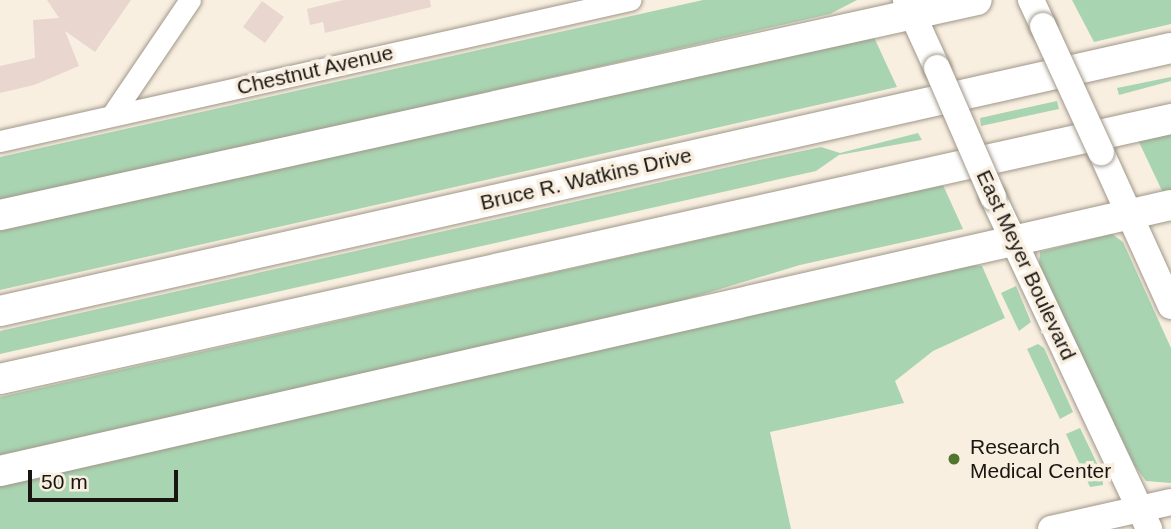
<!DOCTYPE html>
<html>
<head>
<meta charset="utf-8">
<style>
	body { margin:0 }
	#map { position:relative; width:1171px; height:529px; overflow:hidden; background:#f9efe1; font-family:Helvetica,sans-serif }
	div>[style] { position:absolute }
	.green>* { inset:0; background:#a9d4b2 }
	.building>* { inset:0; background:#e8d6cf }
	.roads { filter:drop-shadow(0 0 2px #9f9789) drop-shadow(0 0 2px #9f9789) }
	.minor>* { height:21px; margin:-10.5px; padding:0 10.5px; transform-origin:10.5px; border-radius:10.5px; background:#fff }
	.major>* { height:26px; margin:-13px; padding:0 13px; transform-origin:13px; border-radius:13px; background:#fff }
	.highway>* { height:30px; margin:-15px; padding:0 15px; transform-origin:15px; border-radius:15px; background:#fff }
	.bridges { filter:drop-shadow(0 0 2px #9f9789) drop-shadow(0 0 2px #9f9789) }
	.major-bridge>* { height:26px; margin:-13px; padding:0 13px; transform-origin:13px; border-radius:13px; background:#fff }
	.dots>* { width:19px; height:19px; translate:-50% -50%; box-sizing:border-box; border:4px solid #f9efe1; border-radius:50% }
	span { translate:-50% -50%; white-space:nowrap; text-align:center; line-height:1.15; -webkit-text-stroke:7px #f9efe1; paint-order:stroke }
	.street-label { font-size:21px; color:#191510 }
	.poi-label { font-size:21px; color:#191510 }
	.left { translate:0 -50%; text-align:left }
	.scale { position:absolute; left:28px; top:470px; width:150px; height:32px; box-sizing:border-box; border:4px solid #191510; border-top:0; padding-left:9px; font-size:21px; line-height:24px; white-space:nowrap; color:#191510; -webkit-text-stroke:5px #f9efe1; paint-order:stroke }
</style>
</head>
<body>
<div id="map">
	<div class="green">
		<i style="clip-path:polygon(703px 0,857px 0,830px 14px,0 203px,0 157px)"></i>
		<i style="clip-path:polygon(1072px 0,1171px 0,1171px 24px,1094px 42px)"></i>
		<i style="clip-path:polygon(872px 33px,897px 87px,0 290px,0 231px)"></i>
		<i style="clip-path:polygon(1171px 77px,1171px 81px,1119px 95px,1117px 88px)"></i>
		<i style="clip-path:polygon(1057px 101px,1059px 109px,981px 126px,980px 118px)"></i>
		<i style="clip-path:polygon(918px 133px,922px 140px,839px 155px,816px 171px,0 354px,0 331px,769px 158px,821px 147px,840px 153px)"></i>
		<i style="clip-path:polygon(1171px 133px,1171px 193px,1164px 195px,1138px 140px)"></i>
		<i style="clip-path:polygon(943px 185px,963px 229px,800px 265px,654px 309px,0 455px,0 397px)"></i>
		<i style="clip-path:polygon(1112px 234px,1123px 242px,1171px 348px,1171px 483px,1146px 481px,1134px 465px,1039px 264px,1040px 252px)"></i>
		<i style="clip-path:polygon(972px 265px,982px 266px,1005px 318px,933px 351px,895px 381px,904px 403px,770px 432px,791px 529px,0 529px,0 484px)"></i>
		<i style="clip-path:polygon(1016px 286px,1031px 322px,1019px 331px,1001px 293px)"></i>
		<i style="clip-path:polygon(1038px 344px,1044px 348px,1073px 412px,1060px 419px,1027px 349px)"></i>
		<i style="clip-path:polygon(1080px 428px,1103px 476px,1103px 485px,1090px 487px,1066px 434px)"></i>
	</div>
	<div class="building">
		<i style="clip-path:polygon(47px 0,131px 0,95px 52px,65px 31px,79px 66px,34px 85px,0 93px,0 66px,35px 58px,33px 20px,59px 18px)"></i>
		<i style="clip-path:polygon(343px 0,430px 0,431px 7px,325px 33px,323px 22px,310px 25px,307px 9px)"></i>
		<i style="clip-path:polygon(262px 1px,284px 17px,265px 43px,243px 27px)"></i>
	</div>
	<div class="roads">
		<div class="minor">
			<i style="left:112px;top:115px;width:139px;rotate:-55.9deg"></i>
			<i style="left:0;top:141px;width:646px;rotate:-12.62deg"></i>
		</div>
		<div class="major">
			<i style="left:906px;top:0;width:75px;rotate:65.5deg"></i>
			<i style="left:1031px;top:0;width:29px;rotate:65deg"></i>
			<i style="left:1101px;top:152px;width:169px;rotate:65.6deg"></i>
			<i style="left:993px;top:197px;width:367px;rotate:64.8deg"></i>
			<i style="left:1051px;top:529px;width:123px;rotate:-12.7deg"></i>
		</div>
		<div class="highway">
			<i style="left:0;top:215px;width:1000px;rotate:-12.41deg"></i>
			<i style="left:0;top:311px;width:1200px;rotate:-12.66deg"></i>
			<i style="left:0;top:379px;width:1200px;rotate:-12.52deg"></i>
			<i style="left:0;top:471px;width:1201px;rotate:-12.8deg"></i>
		</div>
	</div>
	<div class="bridges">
		<div class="major-bridge">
			<i style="left:1043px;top:26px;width:139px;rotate:65.3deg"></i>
			<i style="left:937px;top:68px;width:141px;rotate:66.5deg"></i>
		</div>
	</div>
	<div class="dots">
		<i style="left:954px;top:459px;background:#52752d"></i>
	</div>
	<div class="street-label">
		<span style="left:315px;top:70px;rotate:-13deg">Chestnut Avenue</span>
		<span style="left:586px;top:179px;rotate:-13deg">Bruce R. Watkins Drive</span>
		<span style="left:1026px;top:265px;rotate:65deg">East Meyer Boulevard</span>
	</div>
	<div class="poi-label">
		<span class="left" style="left:970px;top:459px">Research<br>Medical Center</span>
	</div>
	<div class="scale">50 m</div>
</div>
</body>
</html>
